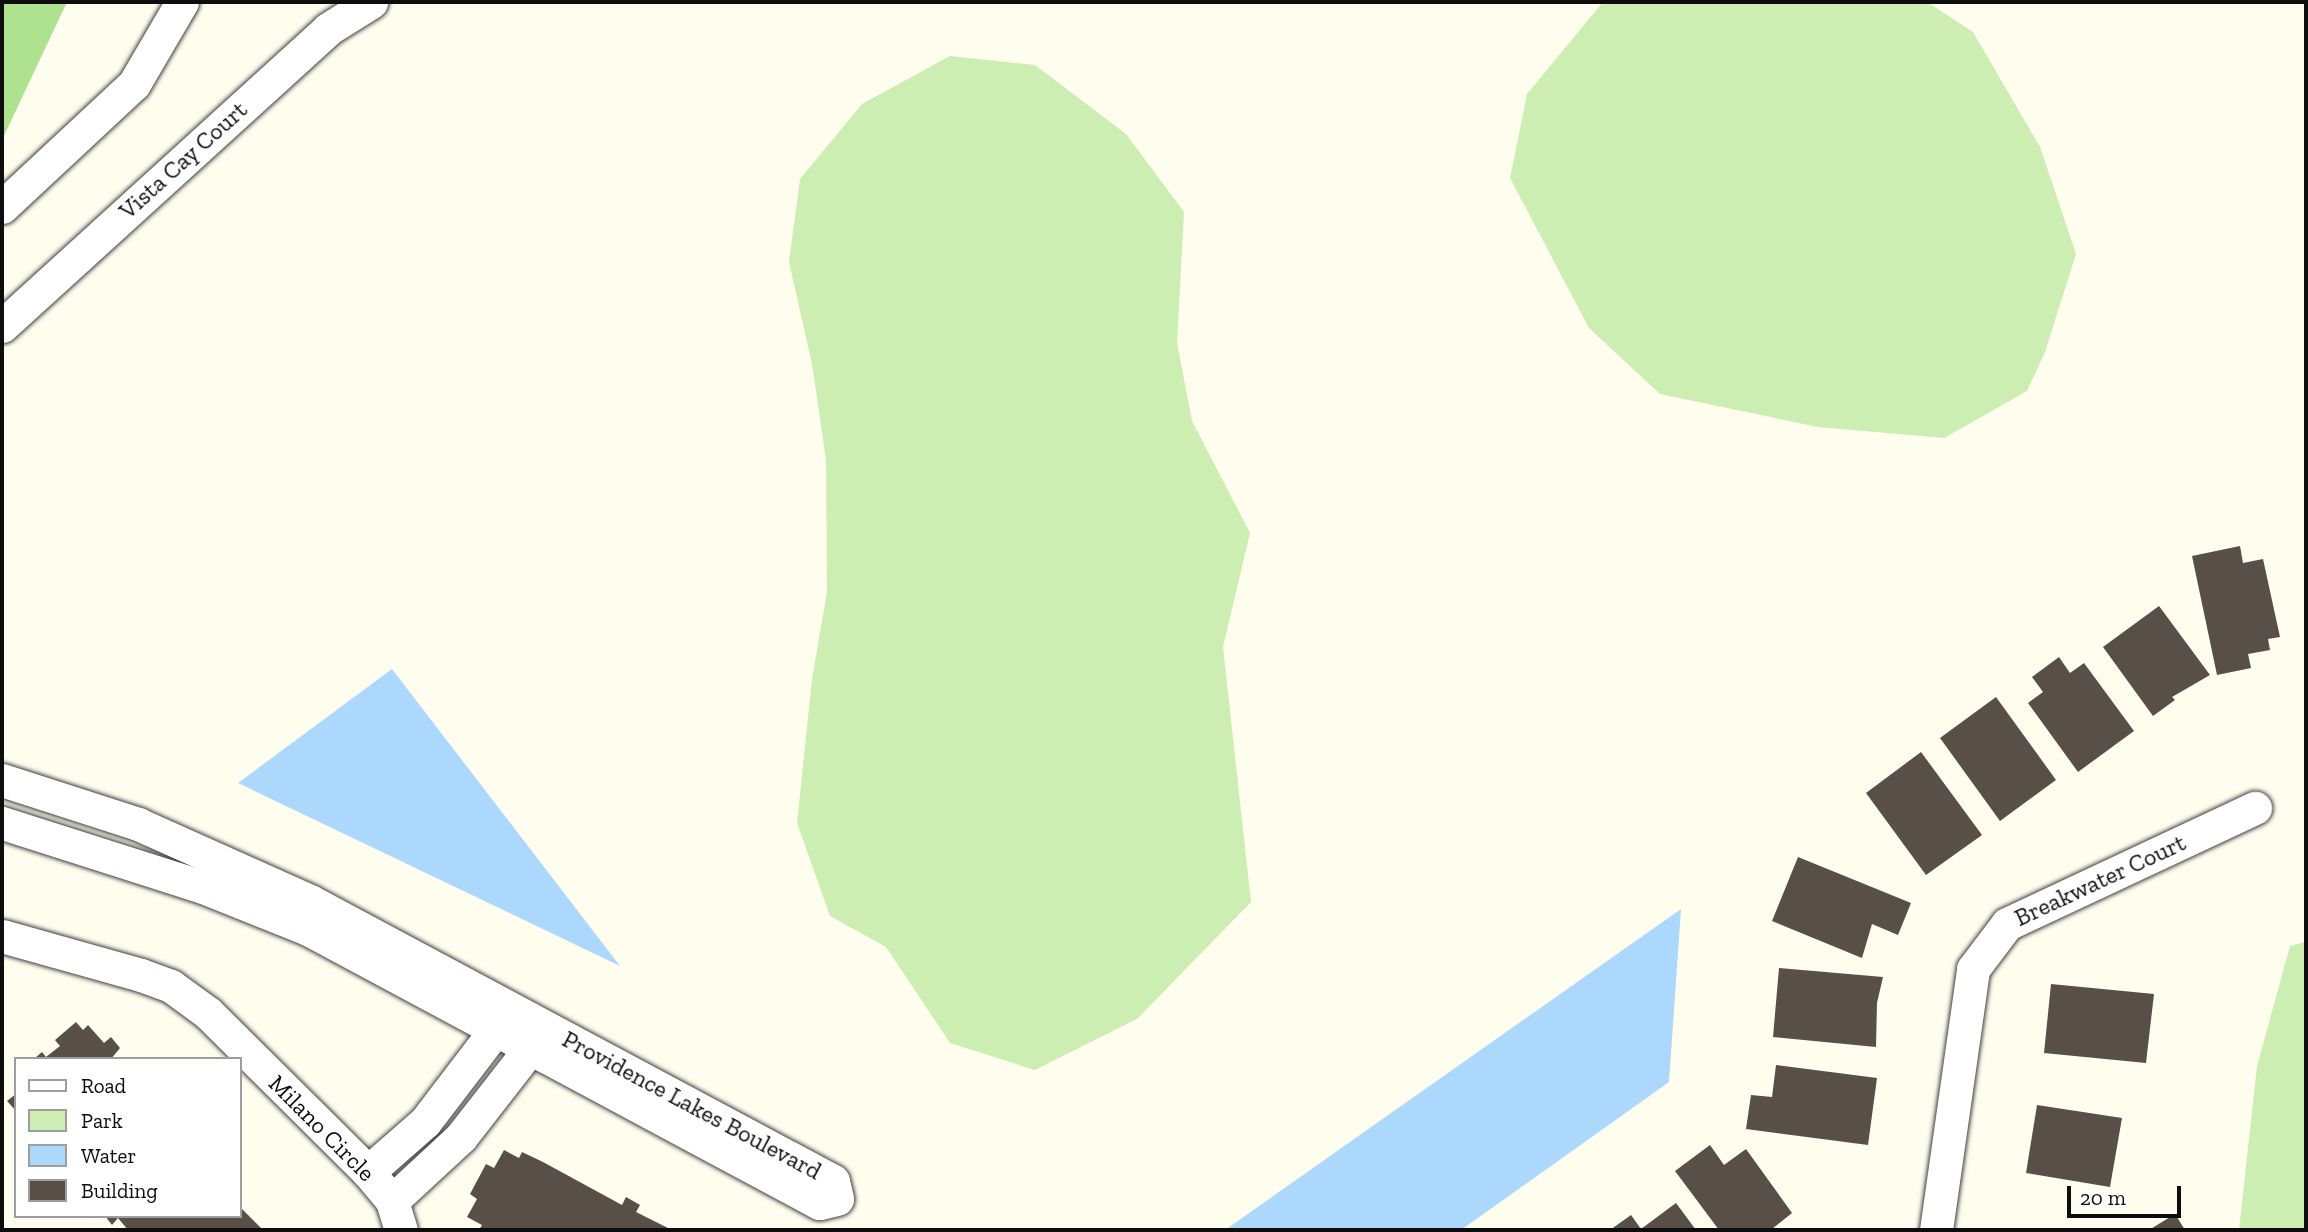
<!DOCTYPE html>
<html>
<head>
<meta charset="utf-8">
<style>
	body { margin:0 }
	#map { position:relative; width:2308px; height:1232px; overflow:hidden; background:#fffdee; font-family:"Zilla Slab",serif }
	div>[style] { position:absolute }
	.green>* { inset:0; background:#cceeb2 }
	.forest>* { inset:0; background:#aee190 }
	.water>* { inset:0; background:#acd8fd }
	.building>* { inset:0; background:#574f48 }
	.roads { filter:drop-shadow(0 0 2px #404040) drop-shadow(0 0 2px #404040) }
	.street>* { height:33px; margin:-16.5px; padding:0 16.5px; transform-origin:16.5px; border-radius:16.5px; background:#fff }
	span { translate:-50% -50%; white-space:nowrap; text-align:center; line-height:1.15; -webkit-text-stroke:7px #fff; paint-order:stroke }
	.street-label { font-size:24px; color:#0d0d0d }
	.frame { position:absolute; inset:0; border:4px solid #0d0d0d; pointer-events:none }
	.legend { position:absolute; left:14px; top:1057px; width:228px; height:161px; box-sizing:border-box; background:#fff; border:2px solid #9e9e9e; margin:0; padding:9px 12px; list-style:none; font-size:21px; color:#0d0d0d }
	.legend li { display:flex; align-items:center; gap:14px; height:35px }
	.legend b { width:35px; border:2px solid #9e9e9e }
	.scale { position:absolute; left:2067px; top:1186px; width:114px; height:32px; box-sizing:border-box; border:4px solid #0d0d0d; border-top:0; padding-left:9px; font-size:21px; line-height:24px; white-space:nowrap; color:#0d0d0d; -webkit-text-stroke:5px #fff; paint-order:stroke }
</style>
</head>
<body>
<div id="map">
	<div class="green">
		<i style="clip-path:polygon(1603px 2px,1927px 2px,1973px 32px,2040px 147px,2076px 254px,2045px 352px,2027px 391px,1944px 438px,1818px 427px,1660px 394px,1589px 328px,1510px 178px,1527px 94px)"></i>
		<i style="clip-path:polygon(950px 56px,1035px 65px,1126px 134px,1184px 212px,1177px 343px,1192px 421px,1250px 533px,1223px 647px,1251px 902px,1137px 1019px,1035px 1070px,950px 1043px,886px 947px,830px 916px,797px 823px,812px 679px,827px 592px,826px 460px,812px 364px,789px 262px,800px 179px,862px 104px)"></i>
		<i style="clip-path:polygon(2306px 942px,2306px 1230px,2239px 1230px,2257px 1066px,2290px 946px)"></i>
	</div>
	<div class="forest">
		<i style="clip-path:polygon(2px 2px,67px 2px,2px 140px)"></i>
	</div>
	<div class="water">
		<i style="clip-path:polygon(392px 669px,620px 966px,238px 783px)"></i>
		<i style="clip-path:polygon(1681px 909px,1669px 1082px,1461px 1230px,1225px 1230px)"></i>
	</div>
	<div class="building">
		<i style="clip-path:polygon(2240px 546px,2243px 563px,2263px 559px,2280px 637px,2268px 639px,2270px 650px,2248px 654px,2251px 668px,2217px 675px,2192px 556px)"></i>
		<i style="clip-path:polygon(2159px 606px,2210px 675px,2172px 697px,2175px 700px,2153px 716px,2103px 647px)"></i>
		<i style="clip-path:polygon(2059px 657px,2070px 673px,2084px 663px,2134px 731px,2078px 772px,2028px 703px,2043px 692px,2032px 677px)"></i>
		<i style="clip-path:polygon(1996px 697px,2056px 780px,2000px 821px,1940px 738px)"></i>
		<i style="clip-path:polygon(1921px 752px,1982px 835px,1926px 875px,1866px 793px)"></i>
		<i style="clip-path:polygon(1798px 857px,1911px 903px,1898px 935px,1872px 924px,1862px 958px,1772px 921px)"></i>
		<i style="clip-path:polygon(1779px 968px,1883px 977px,1877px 1003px,1876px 1047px,1773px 1037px)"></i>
		<i style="clip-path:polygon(2051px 984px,2154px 994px,2146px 1063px,2044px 1053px)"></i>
		<i style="clip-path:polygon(76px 1022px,83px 1030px,88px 1025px,104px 1043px,111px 1037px,120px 1048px,111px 1059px,34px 1059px,42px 1052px,46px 1057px,60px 1046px,55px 1040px)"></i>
		<i style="clip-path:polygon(1776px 1065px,1877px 1078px,1868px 1145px,1746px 1129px,1751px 1095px,1772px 1097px)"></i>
		<i style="clip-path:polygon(16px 1094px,16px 1111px,7px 1101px)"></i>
		<i style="clip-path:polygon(2037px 1105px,2122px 1118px,2110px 1187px,2026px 1173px)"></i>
		<i style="clip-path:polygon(1710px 1145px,1724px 1165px,1746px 1149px,1792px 1213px,1772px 1229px,1719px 1230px,1675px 1171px)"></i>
		<i style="clip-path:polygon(504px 1150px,519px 1158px,522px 1152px,543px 1162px,622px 1205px,626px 1197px,640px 1205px,636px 1212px,672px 1230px,479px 1230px,482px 1225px,467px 1217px,477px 1199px,470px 1194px,486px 1164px,494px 1168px)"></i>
		<i style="clip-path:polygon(1676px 1203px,1696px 1230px,1610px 1230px,1631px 1215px,1641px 1229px)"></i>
		<i style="clip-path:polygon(240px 1207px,263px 1230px,128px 1230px,118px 1218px,112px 1225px,105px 1216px,240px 1216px)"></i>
		<i style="clip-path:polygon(2175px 1214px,2185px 1230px,2149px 1230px)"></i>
	</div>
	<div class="roads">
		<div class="street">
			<i style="left:2px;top:207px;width:180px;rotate:-43deg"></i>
			<i style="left:134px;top:84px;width:95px;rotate:-59.7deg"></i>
			<i style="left:2px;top:326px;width:441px;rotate:-42.3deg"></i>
			<i style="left:328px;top:29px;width:51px;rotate:-32.1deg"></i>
			<i style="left:2px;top:780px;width:143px;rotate:17.9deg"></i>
			<i style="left:138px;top:824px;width:188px;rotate:24.1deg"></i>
			<i style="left:310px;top:901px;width:593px;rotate:28.16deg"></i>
			<i style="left:833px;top:1181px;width:18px;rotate:77deg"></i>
			<i style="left:837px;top:1199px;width:18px;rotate:167deg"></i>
			<i style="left:819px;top:1203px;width:580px;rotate:-151.8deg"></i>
			<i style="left:308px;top:929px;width:113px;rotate:-158.2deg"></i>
			<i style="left:203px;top:887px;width:211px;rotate:-162.3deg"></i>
			<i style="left:2px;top:936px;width:144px;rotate:15.7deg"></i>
			<i style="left:141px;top:975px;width:32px;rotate:20deg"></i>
			<i style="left:171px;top:986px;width:46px;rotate:36.1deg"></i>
			<i style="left:208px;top:1013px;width:226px;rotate:44.8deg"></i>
			<i style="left:368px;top:1172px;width:38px;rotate:50deg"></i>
			<i style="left:392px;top:1201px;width:30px;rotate:73deg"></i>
			<i style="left:368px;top:1172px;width:76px;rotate:-41.3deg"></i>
			<i style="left:425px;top:1122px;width:117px;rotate:-52.6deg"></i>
			<i style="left:392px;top:1201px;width:94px;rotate:-42.8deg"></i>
			<i style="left:461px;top:1137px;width:114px;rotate:-52.1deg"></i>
			<i style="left:1936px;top:1230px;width:264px;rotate:-81.9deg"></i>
			<i style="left:1973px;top:969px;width:56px;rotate:-52.9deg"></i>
			<i style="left:2007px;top:924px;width:274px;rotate:-25.1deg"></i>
		</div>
	</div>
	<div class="street-label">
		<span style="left:183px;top:160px;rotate:-42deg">Vista Cay Court</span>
		<span style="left:2100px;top:880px;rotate:-25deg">Breakwater Court</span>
		<span style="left:692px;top:1105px;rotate:28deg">Providence Lakes Boulevard</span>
		<span style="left:322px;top:1128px;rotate:45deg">Milano Circle</span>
	</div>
	<div class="frame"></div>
	<ul class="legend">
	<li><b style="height:9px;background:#fff"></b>Road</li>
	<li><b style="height:19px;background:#cceeb2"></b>Park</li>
	<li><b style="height:19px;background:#acd8fd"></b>Water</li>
	<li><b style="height:19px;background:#574f48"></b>Building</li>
	</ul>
	<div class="scale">20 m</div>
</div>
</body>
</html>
